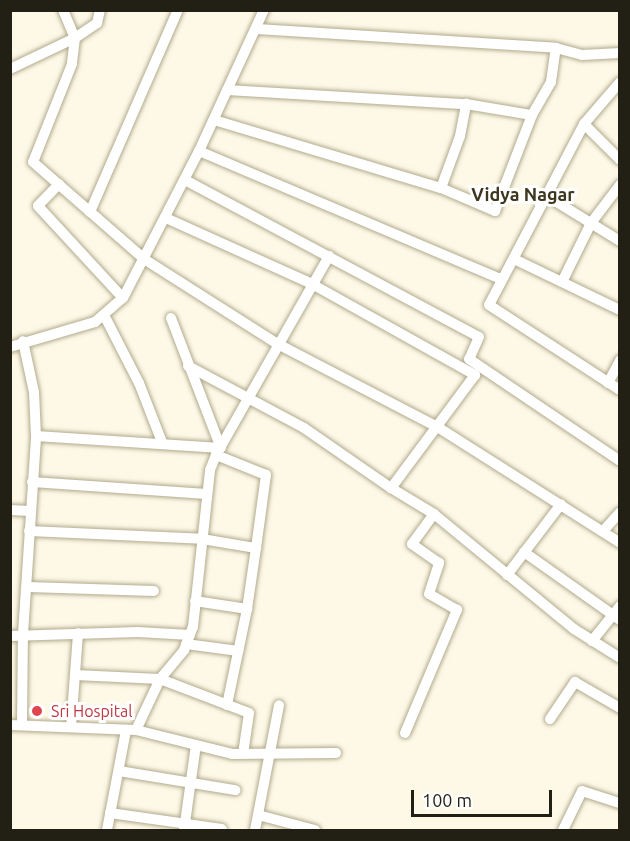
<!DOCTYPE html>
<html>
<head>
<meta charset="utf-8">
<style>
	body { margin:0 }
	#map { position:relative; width:630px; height:841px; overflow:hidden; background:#fef9e7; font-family:Ubuntu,sans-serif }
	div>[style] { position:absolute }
	.roads { filter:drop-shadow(0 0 2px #b1aa8d) drop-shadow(0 0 2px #b1aa8d) }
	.minor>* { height:10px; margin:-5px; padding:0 5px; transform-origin:5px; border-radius:5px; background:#fff }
	.dots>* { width:16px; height:16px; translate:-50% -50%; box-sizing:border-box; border:3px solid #fff; border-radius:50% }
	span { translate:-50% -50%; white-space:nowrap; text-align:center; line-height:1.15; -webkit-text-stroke:6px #fff; paint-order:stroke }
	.health-label { font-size:16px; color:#be3a42 }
	.left { translate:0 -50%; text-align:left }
	.neighbourhood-label { font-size:18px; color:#3e371e; font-weight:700 }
	.frame { position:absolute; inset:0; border:12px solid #221f14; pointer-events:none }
	.scale { position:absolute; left:411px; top:790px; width:141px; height:27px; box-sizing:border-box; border:3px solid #221f14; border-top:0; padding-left:8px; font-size:18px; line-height:21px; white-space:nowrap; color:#221f14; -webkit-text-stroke:4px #fff; paint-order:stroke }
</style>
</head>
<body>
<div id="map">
	<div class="roads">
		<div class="minor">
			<i style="left:63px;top:10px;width:30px;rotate:67deg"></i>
			<i style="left:75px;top:38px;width:26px;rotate:97deg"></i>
			<i style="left:72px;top:64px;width:105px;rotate:111.7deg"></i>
			<i style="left:33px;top:162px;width:147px;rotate:41.1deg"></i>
			<i style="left:144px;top:259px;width:156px;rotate:32.5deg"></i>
			<i style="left:276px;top:343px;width:184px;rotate:27.5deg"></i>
			<i style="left:439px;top:428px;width:214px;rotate:32.4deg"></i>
			<i style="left:257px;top:29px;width:300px;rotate:3.6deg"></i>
			<i style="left:556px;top:48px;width:27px;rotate:15deg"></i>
			<i style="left:582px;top:55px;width:38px;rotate:-3deg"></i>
			<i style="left:10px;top:69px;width:72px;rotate:-25.5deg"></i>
			<i style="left:75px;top:38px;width:27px;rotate:-34deg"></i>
			<i style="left:97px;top:23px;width:13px;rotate:-77deg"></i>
			<i style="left:620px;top:82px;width:55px;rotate:130.6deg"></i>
			<i style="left:584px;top:124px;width:204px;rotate:117.7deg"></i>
			<i style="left:489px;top:305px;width:156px;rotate:33deg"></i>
			<i style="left:227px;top:90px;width:239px;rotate:3.4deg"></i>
			<i style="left:466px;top:104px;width:67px;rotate:9.5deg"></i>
			<i style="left:214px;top:120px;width:237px;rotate:16.7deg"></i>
			<i style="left:441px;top:188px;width:59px;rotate:23.1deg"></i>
			<i style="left:495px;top:211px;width:103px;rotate:-68.9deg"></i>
			<i style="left:532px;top:115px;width:38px;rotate:-60deg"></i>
			<i style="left:551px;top:82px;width:34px;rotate:-82deg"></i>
			<i style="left:584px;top:124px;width:51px;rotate:45deg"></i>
			<i style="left:199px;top:151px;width:327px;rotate:23deg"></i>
			<i style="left:185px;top:180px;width:333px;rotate:28.1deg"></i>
			<i style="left:479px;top:337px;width:24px;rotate:114deg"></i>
			<i style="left:469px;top:359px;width:182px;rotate:34deg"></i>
			<i style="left:59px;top:184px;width:30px;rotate:134deg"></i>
			<i style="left:38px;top:206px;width:125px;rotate:47.3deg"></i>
			<i style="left:441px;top:188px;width:55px;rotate:-69.9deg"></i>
			<i style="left:460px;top:136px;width:33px;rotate:-79deg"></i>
			<i style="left:547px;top:196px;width:86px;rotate:31.7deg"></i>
			<i style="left:90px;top:212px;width:220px;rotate:-66.5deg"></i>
			<i style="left:166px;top:218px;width:160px;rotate:24.3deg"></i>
			<i style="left:312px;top:284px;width:187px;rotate:29.2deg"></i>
			<i style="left:475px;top:375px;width:141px;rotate:126.6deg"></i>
			<i style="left:391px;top:488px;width:50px;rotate:31.2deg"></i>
			<i style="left:434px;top:514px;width:181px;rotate:39.4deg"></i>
			<i style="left:574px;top:629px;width:54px;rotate:32.2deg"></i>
			<i style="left:514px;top:259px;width:118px;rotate:25.7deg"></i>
			<i style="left:562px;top:282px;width:66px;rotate:-63.8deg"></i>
			<i style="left:591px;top:223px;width:48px;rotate:-52.7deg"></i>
			<i style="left:104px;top:315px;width:76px;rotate:62.8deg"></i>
			<i style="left:139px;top:383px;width:63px;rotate:68.7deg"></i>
			<i style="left:171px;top:318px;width:139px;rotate:69deg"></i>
			<i style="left:10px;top:347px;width:89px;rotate:-16.4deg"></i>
			<i style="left:95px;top:322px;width:37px;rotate:-41deg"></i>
			<i style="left:123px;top:298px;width:165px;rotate:-62.7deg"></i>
			<i style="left:199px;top:151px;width:155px;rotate:-65.3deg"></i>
			<i style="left:188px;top:366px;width:132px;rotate:28.1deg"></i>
			<i style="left:304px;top:428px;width:106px;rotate:34.6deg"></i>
			<i style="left:608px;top:383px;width:26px;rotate:-62deg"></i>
			<i style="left:36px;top:436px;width:185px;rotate:3.7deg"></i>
			<i style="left:32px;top:482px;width:175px;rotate:3.9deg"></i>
			<i style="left:10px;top:510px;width:20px;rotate:3deg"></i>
			<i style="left:604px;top:530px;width:24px;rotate:-48deg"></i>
			<i style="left:29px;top:531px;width:173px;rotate:2.6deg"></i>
			<i style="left:202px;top:539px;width:55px;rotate:9.5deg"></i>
			<i style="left:524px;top:552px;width:118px;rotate:35.3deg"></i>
			<i style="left:507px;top:575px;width:89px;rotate:-52.7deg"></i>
			<i style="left:28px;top:587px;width:126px;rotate:1.8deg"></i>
			<i style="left:195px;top:601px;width:53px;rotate:8.7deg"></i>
			<i style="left:247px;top:609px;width:62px;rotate:-81.6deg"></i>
			<i style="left:256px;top:548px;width:74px;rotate:-82.2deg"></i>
			<i style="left:266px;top:475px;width:54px;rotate:-158.2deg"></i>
			<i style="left:10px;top:636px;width:128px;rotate:-1.8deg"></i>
			<i style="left:138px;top:632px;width:52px;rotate:3.3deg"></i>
			<i style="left:592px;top:641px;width:45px;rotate:-51.3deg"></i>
			<i style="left:186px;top:644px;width:53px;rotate:7.5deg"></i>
			<i style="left:75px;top:675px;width:85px;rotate:2.7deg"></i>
			<i style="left:160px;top:679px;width:95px;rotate:20.9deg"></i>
			<i style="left:249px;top:713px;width:41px;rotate:98.3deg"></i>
			<i style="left:227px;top:705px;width:98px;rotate:-78.2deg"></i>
			<i style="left:550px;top:719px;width:45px;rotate:-56deg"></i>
			<i style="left:575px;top:682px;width:52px;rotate:30deg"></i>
			<i style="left:10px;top:725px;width:126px;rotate:2.3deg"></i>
			<i style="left:136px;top:730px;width:99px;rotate:14deg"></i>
			<i style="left:232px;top:754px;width:104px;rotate:-0.6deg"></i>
			<i style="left:22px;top:725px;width:91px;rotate:-89.4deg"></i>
			<i style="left:23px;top:634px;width:198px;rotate:-86.2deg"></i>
			<i style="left:36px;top:436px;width:44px;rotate:-92.6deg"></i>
			<i style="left:34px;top:392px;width:52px;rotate:-102.2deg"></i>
			<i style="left:71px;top:727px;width:94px;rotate:-85.7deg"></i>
			<i style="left:136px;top:730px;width:56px;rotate:-64.8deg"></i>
			<i style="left:160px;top:679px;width:38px;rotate:-50deg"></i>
			<i style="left:184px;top:650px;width:25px;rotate:-69deg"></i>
			<i style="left:193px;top:627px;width:158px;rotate:-83.8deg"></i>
			<i style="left:210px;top:470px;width:16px;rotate:-68deg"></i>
			<i style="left:216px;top:455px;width:229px;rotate:-60.4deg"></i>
			<i style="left:405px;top:733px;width:134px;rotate:-67.1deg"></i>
			<i style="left:457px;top:610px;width:32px;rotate:-150deg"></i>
			<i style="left:429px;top:594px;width:33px;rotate:-72deg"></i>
			<i style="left:439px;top:563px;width:33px;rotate:-145deg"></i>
			<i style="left:412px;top:544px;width:37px;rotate:-54deg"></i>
			<i style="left:119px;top:771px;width:118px;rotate:9.3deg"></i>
			<i style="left:110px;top:813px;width:113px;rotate:8.1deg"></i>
			<i style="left:258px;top:815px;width:59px;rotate:14.7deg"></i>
			<i style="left:107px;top:830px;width:102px;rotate:-79.2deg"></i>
			<i style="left:184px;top:830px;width:86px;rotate:-82deg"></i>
			<i style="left:255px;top:830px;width:127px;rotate:-79.1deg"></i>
			<i style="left:563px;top:830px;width:43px;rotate:-64deg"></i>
			<i style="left:582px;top:791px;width:40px;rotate:18deg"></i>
		</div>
	</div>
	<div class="dots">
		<i style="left:37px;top:711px;background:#e0444e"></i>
	</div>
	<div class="health-label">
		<span class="left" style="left:51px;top:711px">Sri Hospital</span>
	</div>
	<div class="neighbourhood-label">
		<span style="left:523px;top:194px">Vidya Nagar</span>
	</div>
	<div class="frame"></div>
	<div class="scale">100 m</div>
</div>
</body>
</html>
